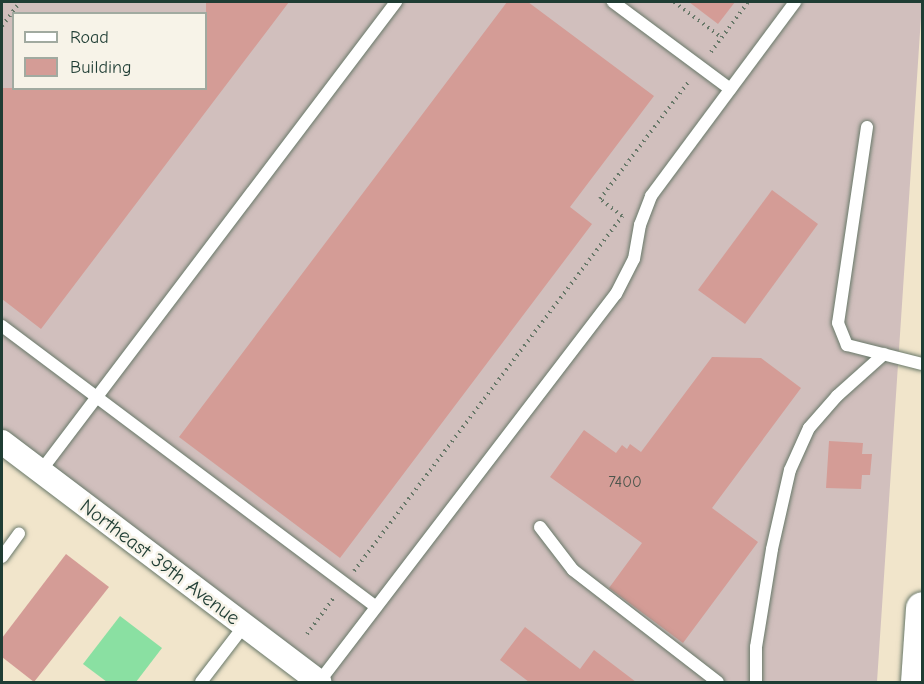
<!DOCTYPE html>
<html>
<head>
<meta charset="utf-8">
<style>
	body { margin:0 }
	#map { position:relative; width:924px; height:684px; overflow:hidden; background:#f1e5cb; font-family:"Comic Neue",sans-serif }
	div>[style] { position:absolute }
	.industrial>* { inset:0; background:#d1bfbd }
	.green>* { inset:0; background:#8ae0a2 }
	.building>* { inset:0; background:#d49c96 }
	.path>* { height:4px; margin-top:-2px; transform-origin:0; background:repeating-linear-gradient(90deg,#687869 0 1.5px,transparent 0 6px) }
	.roads { filter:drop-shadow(0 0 2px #687869) drop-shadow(0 0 2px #687869) }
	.service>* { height:12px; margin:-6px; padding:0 6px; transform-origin:6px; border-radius:6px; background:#fff }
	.minor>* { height:24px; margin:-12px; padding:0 12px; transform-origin:12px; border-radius:12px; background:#fff }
	.secondary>* { height:33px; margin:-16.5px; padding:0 16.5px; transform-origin:16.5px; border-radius:16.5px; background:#fff }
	span { translate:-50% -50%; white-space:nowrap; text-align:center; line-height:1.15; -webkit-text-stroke:5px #f7f3e8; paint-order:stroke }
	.number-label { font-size:16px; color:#4c554c }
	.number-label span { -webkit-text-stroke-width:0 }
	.street-label { font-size:20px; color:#1f3d34 }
	.frame { position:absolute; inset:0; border:3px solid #1f3d34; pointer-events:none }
	.legend { position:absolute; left:12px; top:12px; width:195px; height:78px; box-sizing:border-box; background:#f7f3e8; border:2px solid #a1aaa0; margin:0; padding:8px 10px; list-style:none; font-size:18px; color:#1f3d34 }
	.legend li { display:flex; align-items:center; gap:12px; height:30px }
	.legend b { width:30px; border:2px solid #a1aaa0 }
</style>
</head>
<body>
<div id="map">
	<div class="industrial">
		<i style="clip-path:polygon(evenodd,2px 2px,922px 2px,877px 682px,322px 682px,2px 447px,2px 2px,14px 14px,206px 14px,206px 88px,14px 88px,14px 14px)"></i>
	</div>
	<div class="green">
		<i style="clip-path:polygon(120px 616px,162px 648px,136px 682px,107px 682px,83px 664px)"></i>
	</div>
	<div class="building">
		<i style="clip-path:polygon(206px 2px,289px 2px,41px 329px,2px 299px,2px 88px,206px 88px)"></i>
		<i style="clip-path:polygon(507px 2px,528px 2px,654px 96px,570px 207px,592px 224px,340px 558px,179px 437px)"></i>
		<i style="clip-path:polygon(689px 2px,735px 2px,718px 24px)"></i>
		<i style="clip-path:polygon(772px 190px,818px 224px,745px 324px,698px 290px)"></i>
		<i style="clip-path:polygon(712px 357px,761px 358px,801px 388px,712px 508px,758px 542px,683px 643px,609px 588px,642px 543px,550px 477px,584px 430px,616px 453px,622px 445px,627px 449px,630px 444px,641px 452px)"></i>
		<i style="clip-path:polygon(829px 441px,863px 443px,862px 454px,872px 454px,870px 475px,862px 475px,861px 489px,826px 488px)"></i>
		<i style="clip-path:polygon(66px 554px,109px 587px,34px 682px,2px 657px,2px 638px)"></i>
		<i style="clip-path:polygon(525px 627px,580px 669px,594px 650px,636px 682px,529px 682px,500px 660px)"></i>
	</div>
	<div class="path">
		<i style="left:674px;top:2px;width:59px;rotate:36.7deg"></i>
		<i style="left:2px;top:26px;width:30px;rotate:-53deg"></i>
		<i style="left:711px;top:52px;width:62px;rotate:-53.5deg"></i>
		<i style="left:354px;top:571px;width:445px;rotate:-52.9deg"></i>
		<i style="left:622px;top:216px;width:28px;rotate:-142deg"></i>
		<i style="left:600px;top:199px;width:149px;rotate:-52.9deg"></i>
		<i style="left:307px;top:634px;width:47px;rotate:-53.6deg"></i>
	</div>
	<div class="roads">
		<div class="service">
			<i style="left:613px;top:2px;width:146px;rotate:36.6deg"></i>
			<i style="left:867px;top:127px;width:198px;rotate:98.4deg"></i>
			<i style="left:838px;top:323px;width:24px;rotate:68deg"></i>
			<i style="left:847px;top:345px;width:77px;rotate:14.2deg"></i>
			<i style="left:2px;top:326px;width:468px;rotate:36.9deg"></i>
			<i style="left:40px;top:472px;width:590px;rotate:-52.86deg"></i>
			<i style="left:540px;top:527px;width:54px;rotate:52.5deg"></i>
			<i style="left:573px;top:570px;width:183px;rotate:37.7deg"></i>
			<i style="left:2px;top:557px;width:29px;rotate:-54deg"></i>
			<i style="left:201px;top:682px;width:71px;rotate:-52.5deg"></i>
			<i style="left:319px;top:682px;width:489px;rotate:-52.6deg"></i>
			<i style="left:616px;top:294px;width:39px;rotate:-63deg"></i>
			<i style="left:634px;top:259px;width:35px;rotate:-80deg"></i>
			<i style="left:640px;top:225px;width:31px;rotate:-69deg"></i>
			<i style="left:651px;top:196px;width:242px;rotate:-53.4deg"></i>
			<i style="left:756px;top:682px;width:35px;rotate:-90deg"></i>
			<i style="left:756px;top:647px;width:99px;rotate:-80.7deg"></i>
			<i style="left:772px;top:549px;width:81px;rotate:-77.2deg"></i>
			<i style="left:790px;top:470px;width:46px;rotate:-65.7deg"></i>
			<i style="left:809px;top:428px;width:43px;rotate:-48.8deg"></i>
			<i style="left:837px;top:396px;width:63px;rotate:-41.8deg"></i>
		</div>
		<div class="minor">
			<i style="left:2px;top:442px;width:398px;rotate:37.1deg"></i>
		</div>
		<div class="secondary">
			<i style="left:917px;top:682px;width:74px;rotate:-86.1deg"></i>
		</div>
	</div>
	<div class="number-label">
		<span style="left:625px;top:482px">7400</span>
	</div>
	<div class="street-label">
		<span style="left:160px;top:562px;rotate:37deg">Northeast 39th Avenue</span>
	</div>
	<div class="frame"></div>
	<ul class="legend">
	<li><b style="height:8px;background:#fff"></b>Road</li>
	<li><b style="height:16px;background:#d49c96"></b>Building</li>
	</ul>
</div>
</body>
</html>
